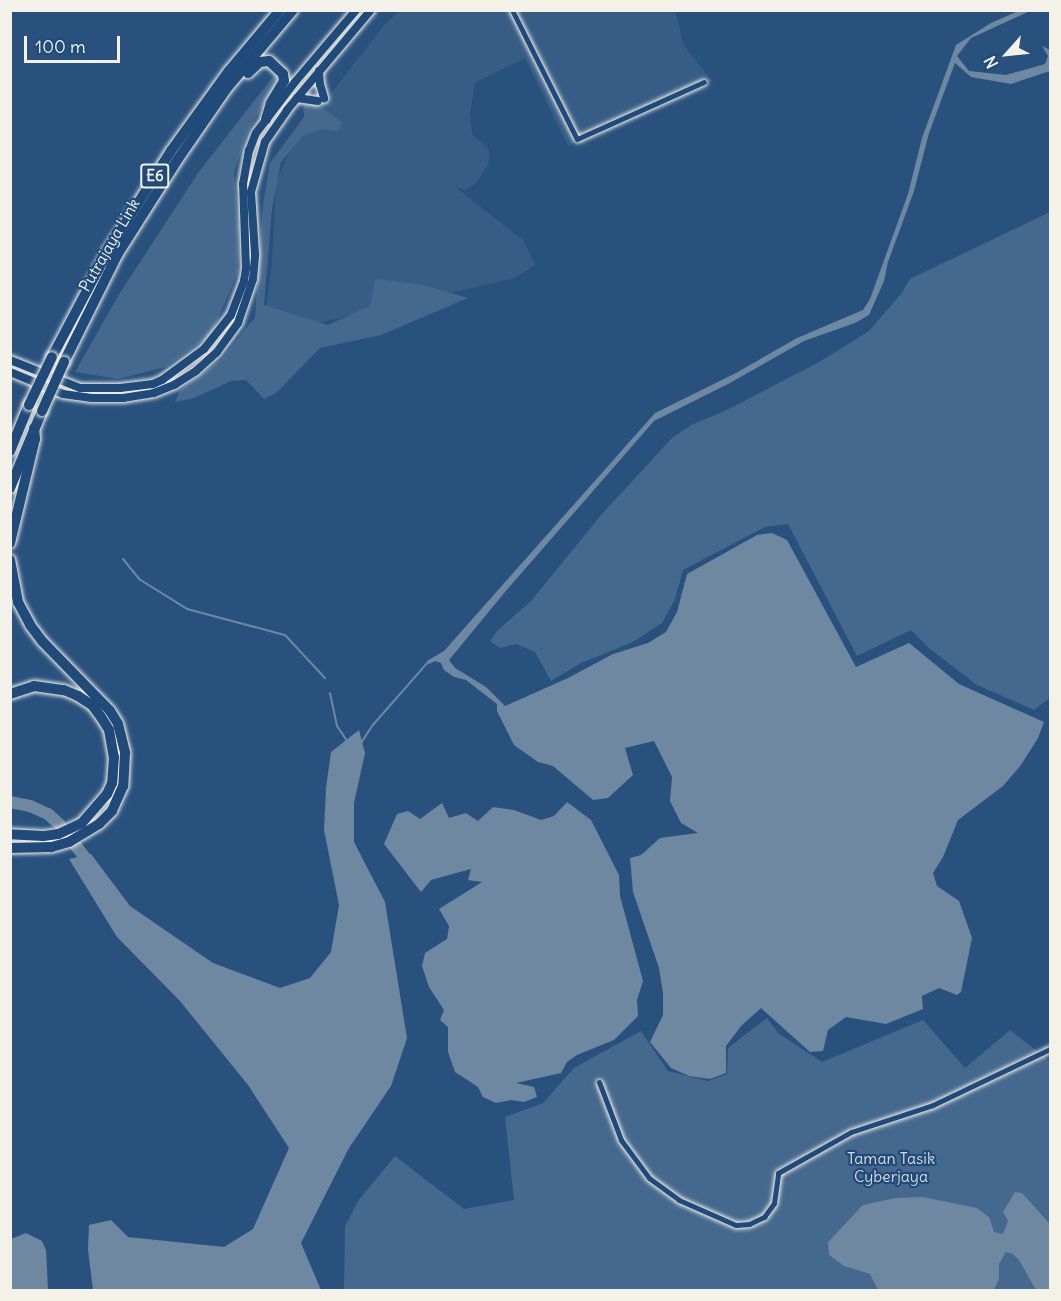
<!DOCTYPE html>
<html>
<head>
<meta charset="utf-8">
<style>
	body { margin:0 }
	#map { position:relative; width:1061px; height:1301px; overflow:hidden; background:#28517e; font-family:Delius,sans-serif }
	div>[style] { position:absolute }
	.built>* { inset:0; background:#375d86 }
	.green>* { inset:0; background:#45688e }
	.water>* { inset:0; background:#6e88a2 }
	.stream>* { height:2px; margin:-1px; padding:0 1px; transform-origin:1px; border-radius:1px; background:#6e88a2 }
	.river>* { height:12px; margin:-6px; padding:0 6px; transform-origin:6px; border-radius:6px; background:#6e88a2 }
	.roads { filter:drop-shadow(0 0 2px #f4f1e8) drop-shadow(0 0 2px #f4f1e8) }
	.minor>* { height:5px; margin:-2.5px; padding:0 2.5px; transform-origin:2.5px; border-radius:2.5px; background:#1f4a7a }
	.secondary>* { height:8px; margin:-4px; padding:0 4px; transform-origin:4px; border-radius:4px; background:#1f4a7a }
	.motorway>* { height:10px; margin:-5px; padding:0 5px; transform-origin:5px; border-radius:5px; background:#1f4a7a }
	.bridges { filter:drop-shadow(0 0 2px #f4f1e8) drop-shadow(0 0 2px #f4f1e8) }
	.motorway-bridge>* { height:10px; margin:-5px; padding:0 5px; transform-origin:5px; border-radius:5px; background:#1f4a7a }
	span { translate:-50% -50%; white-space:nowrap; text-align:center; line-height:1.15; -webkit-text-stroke:4.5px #1f4a7a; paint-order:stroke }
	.shield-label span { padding:2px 4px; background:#1f4a7a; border:2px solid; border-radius:4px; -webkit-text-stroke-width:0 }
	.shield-label { font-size:15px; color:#f4f1e8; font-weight:700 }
	.street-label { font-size:16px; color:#f4f1e8 }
	.park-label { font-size:16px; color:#dadcda }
	.frame { position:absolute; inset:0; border:12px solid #f4f1e8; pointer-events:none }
	.north { position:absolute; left:977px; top:24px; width:60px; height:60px; -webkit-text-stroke:4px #1f4a7a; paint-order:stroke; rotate:243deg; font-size:16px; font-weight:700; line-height:24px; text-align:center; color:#f4f1e8 }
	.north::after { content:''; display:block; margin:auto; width:21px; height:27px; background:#f4f1e8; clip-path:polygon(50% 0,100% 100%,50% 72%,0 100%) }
	.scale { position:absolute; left:24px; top:36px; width:96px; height:27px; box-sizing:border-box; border:3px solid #f4f1e8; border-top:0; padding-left:8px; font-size:18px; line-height:21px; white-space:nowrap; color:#f4f1e8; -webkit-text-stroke:4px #1f4a7a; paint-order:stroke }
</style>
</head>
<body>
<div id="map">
	<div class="built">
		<i style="clip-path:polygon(399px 11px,675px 11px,684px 46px,712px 81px,568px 146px,525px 58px,475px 83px,470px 113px,472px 134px,489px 150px,489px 163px,476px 183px,465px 190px,455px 187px,524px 241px,535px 265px,515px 278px,313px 324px,265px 314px,272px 264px,276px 183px,294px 141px,385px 24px)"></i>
	</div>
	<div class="green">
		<i style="clip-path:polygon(275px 74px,278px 85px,270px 93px,248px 131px,234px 172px,238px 227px,238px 272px,211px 335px,165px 367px,118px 379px,75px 372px,118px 296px,198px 173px)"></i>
		<i style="clip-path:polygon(316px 103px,342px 122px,338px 131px,321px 129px,303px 136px,281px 162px,272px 209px,264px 305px,328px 325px,370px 306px,375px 279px,424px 285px,468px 298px,381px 335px,320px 348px,276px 393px,264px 399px,246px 380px,231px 381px,194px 398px,175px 402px,180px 390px,222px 359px,255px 317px,263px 204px,270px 163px,304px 117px,303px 104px)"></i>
		<i style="clip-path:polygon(1050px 212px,1050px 698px,1034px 710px,977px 685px,930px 649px,911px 630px,857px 656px,788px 524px,765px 527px,683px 570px,675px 599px,662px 623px,633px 642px,581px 663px,551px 681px,535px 652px,516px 644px,500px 648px,490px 641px,497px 631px,531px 601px,601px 515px,672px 438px,691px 425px,727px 410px,821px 361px,869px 331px,901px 294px,910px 279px)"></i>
		<i style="clip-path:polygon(767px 1018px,778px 1033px,822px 1062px,923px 1020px,965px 1068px,1010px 1030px,1050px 1061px,1050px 1290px,344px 1290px,345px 1227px,358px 1201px,395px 1156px,464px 1209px,514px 1200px,505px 1117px,543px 1103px,574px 1068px,641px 1031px,668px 1071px,708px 1081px,727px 1074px,728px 1048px)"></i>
	</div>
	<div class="water">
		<i style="clip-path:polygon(1020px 10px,1030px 11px,971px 38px,957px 56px,969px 71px,1006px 75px,1045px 64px,1048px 56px,1042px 46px,1050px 50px,1050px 71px,1011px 84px,971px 77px,955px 63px,929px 133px,914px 191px,888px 262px,884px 281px,869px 315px,855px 323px,804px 341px,728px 384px,654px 421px,505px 592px,449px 660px,455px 668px,486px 687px,505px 706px,568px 678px,613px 654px,648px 643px,666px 632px,677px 612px,687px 574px,757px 535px,772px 533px,787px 540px,856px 667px,909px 643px,959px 684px,1044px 722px,1038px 738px,1021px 765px,1003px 786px,958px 820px,943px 857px,933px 873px,937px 886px,959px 901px,972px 938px,961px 992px,957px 995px,939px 988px,922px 996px,923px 1009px,886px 1024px,846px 1017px,828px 1030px,823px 1051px,810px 1052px,761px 1008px,741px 1026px,726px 1046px,726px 1073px,710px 1079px,689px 1076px,671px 1068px,650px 1042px,663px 1015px,663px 993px,659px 968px,633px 892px,630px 858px,641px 855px,660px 838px,698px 833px,681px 823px,670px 801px,672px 777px,654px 741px,625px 748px,633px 775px,608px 798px,593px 800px,553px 766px,538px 762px,514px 745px,497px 711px,497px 704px,466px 680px,454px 677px,444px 670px,441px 663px,435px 661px,429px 664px,427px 661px,444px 651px,655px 413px,736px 373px,797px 338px,863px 310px,870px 299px,908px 194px,922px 138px,956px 45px,991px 23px)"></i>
		<i style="clip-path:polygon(359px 730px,365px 753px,354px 803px,354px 842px,385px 902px,407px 1038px,391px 1086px,349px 1148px,301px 1243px,321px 1290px,93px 1290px,88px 1250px,89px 1225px,111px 1220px,128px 1237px,224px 1247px,253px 1229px,289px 1148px,248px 1085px,180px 1001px,117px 937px,69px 859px,91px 854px,130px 906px,213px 963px,280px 988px,310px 978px,331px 952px,339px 905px,324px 830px,326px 788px,331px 752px)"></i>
		<i style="clip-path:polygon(567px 802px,591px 820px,619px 875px,620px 896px,643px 981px,637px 1000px,638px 1016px,614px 1040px,577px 1055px,567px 1062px,561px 1073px,516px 1083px,534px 1087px,537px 1097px,524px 1102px,511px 1100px,496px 1103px,483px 1097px,478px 1087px,455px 1072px,448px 1052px,448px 1027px,440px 1020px,444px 1010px,429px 987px,422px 966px,425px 953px,447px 939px,449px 926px,439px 909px,482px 882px,468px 880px,471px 869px,431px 880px,421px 892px,384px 844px,397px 814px,408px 811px,420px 819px,442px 803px,449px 818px,466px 813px,478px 821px,493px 807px,514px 810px,541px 820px,554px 816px)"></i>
		<i style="clip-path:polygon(1015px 1192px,1022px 1193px,1050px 1224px,1050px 1290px,1036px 1290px,1019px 1260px,1013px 1254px,1006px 1252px,999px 1264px,999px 1279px,994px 1290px,878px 1290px,870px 1274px,844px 1266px,829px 1255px,828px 1242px,863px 1205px,896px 1198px,923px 1197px,977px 1208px,989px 1217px,994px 1232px,1003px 1234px,1008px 1221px,1003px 1212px)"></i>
		<i style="clip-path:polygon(26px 1233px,42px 1241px,46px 1250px,48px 1290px,11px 1290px,11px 1239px)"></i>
	</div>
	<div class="stream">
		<i style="left:123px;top:559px;width:26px;rotate:51deg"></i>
		<i style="left:139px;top:579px;width:57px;rotate:32deg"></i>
		<i style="left:187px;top:609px;width:101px;rotate:14.9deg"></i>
		<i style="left:285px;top:635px;width:59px;rotate:47.1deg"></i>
		<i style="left:330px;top:693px;width:34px;rotate:78deg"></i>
		<i style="left:337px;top:726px;width:18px;rotate:56deg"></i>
		<i style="left:361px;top:743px;width:20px;rotate:-57deg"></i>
		<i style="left:372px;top:726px;width:85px;rotate:-48.8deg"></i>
	</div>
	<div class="river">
		<i style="left:10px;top:802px;width:20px;rotate:11deg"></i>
		<i style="left:30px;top:806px;width:20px;rotate:24deg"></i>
		<i style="left:48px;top:814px;width:15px;rotate:42deg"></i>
		<i style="left:59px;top:824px;width:56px;rotate:52.3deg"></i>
	</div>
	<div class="roads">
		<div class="minor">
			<i style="left:512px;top:10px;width:144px;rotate:63.3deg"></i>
			<i style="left:577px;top:139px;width:139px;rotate:-24.2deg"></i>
			<i style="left:599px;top:1082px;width:62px;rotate:69.2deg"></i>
			<i style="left:621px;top:1140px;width:47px;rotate:53.6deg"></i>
			<i style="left:649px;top:1178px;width:37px;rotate:36deg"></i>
			<i style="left:679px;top:1200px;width:62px;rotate:23.7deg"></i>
			<i style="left:736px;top:1225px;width:13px;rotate:-4deg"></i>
			<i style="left:749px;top:1224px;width:17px;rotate:-25deg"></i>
			<i style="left:764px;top:1217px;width:17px;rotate:-54deg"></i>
			<i style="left:774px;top:1203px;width:30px;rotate:-82deg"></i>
			<i style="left:778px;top:1173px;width:84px;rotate:-29.3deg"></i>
			<i style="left:851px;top:1132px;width:86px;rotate:-18.2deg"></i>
			<i style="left:933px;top:1105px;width:130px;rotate:-25.6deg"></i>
		</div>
		<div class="secondary">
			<i style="left:319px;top:71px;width:13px;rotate:86deg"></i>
			<i style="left:320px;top:84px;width:15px;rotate:74deg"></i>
			<i style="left:297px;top:98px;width:21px;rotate:8deg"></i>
			<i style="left:10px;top:360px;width:75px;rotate:21.8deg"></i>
			<i style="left:80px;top:388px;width:40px"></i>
			<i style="left:120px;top:388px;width:33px;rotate:-7deg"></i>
			<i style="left:153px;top:384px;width:10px;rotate:-24deg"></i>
			<i style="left:162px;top:380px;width:52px;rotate:-36.4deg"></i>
			<i style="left:204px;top:349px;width:43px;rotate:-51.5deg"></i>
			<i style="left:231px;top:315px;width:36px;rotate:-69deg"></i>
			<i style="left:244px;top:281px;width:13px;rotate:-81deg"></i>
			<i style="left:246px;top:268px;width:84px;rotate:-92deg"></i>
			<i style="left:243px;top:184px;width:34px;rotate:-80deg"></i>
			<i style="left:249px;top:151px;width:19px;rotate:-69deg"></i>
			<i style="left:256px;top:133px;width:64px;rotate:-52.6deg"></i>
			<i style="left:295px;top:82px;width:94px;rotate:-49.7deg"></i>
			<i style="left:10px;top:372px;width:57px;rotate:22.5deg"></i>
			<i style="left:63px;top:394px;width:29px;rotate:8deg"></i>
			<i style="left:92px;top:398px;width:31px"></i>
			<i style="left:123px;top:398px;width:31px;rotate:-9deg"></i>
			<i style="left:154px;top:393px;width:22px;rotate:-22deg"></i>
			<i style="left:174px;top:385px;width:26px;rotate:-32deg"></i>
			<i style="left:196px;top:371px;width:28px;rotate:-42deg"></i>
			<i style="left:217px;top:352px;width:36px;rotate:-54deg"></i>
			<i style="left:238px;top:323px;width:46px;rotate:-71.2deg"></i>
			<i style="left:253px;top:279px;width:25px;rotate:-85deg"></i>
			<i style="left:255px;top:254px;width:62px;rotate:-93.7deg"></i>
			<i style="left:251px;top:192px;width:52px;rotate:-74.4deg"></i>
			<i style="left:265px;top:142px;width:39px;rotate:-55deg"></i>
			<i style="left:287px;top:110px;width:131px;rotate:-50deg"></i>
		</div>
		<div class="motorway">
			<i style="left:248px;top:73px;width:16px;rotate:-43deg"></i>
			<i style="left:260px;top:62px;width:9px;rotate:-6deg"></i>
			<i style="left:269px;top:61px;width:19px;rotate:43deg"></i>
			<i style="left:283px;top:74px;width:7px;rotate:82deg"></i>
			<i style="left:284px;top:81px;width:26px;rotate:121deg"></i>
			<i style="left:271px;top:103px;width:17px;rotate:107deg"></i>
			<i style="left:52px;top:357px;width:120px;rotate:-62.2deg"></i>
			<i style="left:108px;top:251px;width:118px;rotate:-57.8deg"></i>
			<i style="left:171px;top:151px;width:99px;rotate:-54.1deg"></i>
			<i style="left:229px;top:71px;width:80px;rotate:-50.1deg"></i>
			<i style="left:64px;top:362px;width:119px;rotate:-63.6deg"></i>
			<i style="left:117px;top:255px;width:114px;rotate:-57.6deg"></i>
			<i style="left:178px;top:159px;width:86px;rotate:-55.4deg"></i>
			<i style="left:227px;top:88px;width:102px;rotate:-49.8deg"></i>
			<i style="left:10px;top:451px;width:50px;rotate:-67.6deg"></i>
			<i style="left:10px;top:488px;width:83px;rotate:-67.4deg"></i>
			<i style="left:10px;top:543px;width:107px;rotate:-76.5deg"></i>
			<i style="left:35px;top:439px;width:11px;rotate:-95deg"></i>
			<i style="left:10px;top:560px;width:43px;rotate:79.2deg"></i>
			<i style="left:18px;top:602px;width:26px;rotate:62deg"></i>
			<i style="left:30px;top:625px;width:21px;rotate:53deg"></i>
			<i style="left:43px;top:642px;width:96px;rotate:45.8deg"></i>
			<i style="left:110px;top:711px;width:15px;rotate:58deg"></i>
			<i style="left:118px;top:724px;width:30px;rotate:76deg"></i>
			<i style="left:125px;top:753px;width:33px;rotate:93deg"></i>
			<i style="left:123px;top:786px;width:27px;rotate:114deg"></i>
			<i style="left:112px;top:811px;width:18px;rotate:135deg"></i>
			<i style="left:99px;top:824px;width:35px;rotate:149deg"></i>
			<i style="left:69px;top:842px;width:19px;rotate:164deg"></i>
			<i style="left:51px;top:847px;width:41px;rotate:178.6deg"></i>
			<i style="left:10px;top:694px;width:25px;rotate:-18deg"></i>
			<i style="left:34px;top:686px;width:30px;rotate:8deg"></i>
			<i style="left:64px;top:690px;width:15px;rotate:23deg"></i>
			<i style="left:78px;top:696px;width:17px;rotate:33deg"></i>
			<i style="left:92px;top:705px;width:15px;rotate:53deg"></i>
			<i style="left:101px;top:717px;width:15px;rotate:58deg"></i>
			<i style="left:109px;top:730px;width:27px;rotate:80deg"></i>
			<i style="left:114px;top:757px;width:26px;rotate:94deg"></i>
			<i style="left:112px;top:783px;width:12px;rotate:114deg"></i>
			<i style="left:107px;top:794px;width:38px;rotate:131deg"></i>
			<i style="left:82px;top:823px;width:26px;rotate:155deg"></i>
			<i style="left:58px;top:834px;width:15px;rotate:172deg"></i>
			<i style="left:43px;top:836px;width:33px;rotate:-177deg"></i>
		</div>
	</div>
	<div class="bridges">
		<div class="motorway-bridge">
			<i style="left:29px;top:405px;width:53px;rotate:-64.4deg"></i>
			<i style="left:42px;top:411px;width:54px;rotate:-65.8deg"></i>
		</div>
	</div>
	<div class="shield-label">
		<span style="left:155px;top:176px">E6</span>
	</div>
	<div class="street-label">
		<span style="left:109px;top:245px;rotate:-60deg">Putrajaya Link</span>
	</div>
	<div class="park-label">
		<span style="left:891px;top:1167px">Taman Tasik<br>Cyberjaya</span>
	</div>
	<div class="frame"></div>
	<div class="north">N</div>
	<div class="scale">100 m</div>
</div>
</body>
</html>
